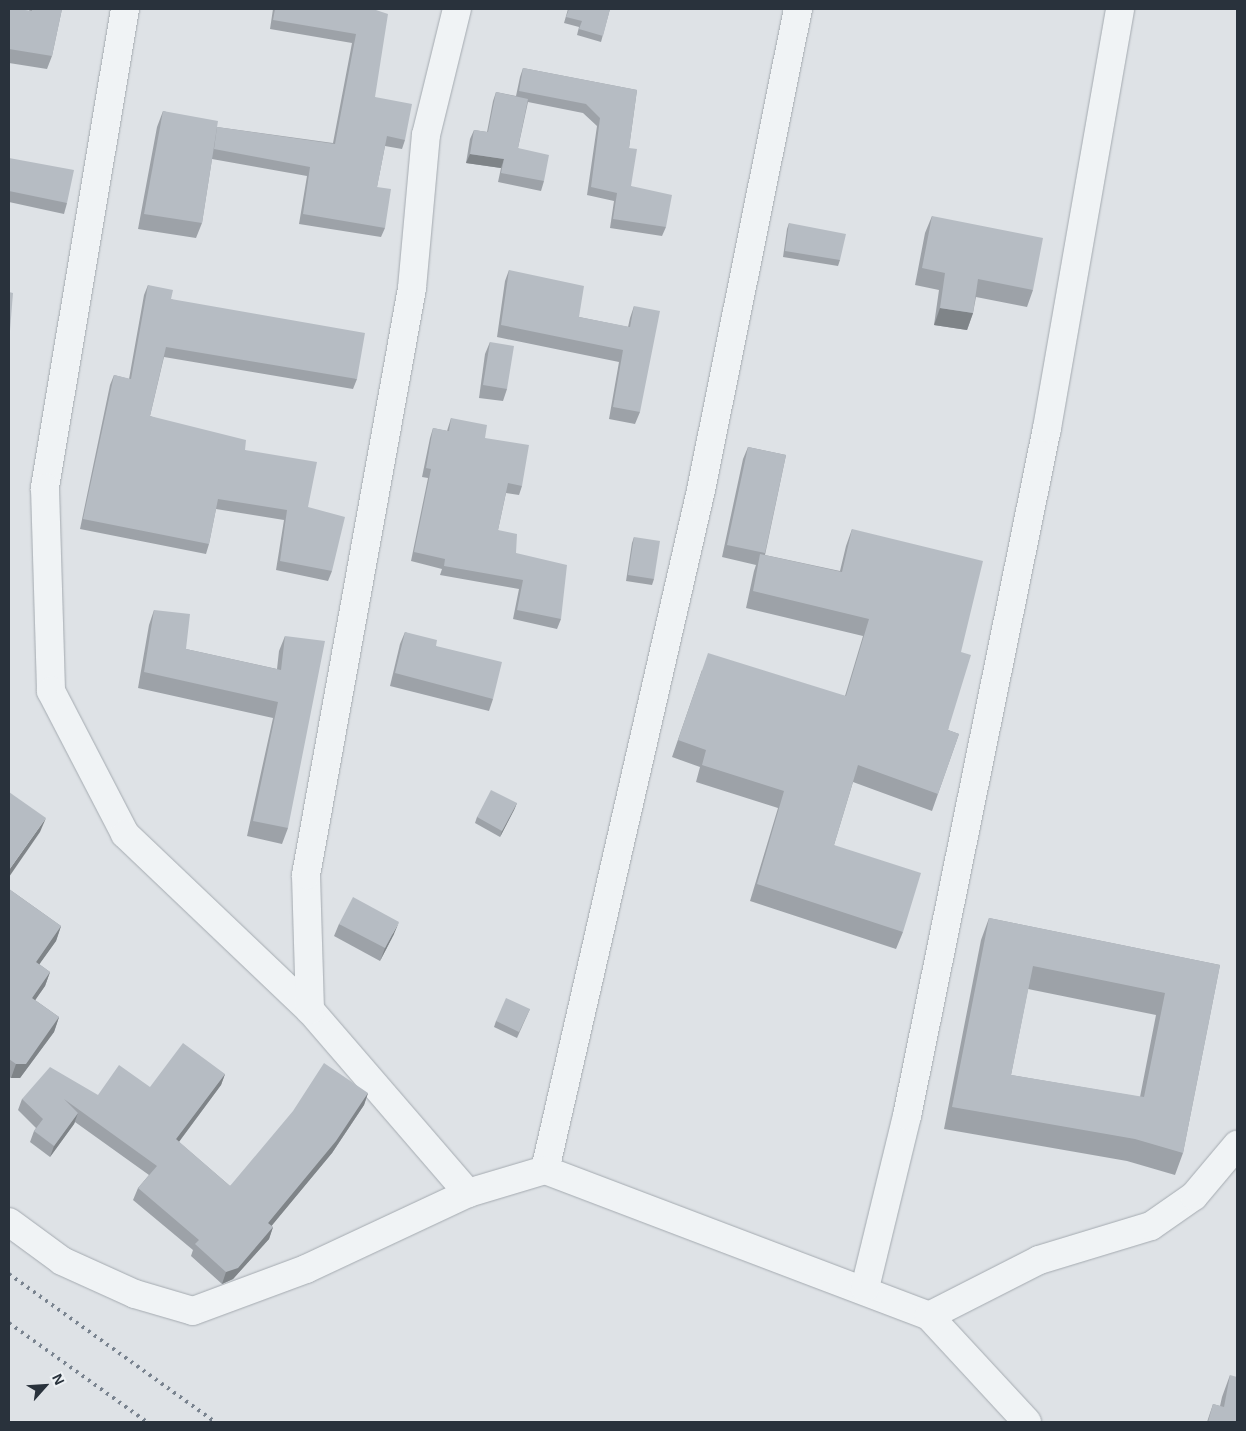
<!DOCTYPE html>
<html>
<head>
<meta charset="utf-8">
<style>
	body { margin:0 }
	#map { position:relative; width:1246px; height:1431px; overflow:hidden; background:#dee2e6; font-family:Helvetica,sans-serif }
	div>[style] { position:absolute }
	.roads { filter:drop-shadow(0 0 1px #a4aab0) drop-shadow(0 0 1px #a4aab0) }
	.street>* { height:28px; margin:-14px; padding:0 14px; transform-origin:14px; border-radius:14px; background:#f0f3f5 }
	.rail>* { height:4px; margin-top:-2px; transform-origin:0; background:repeating-linear-gradient(90deg,#79838f 0 2.5px,transparent 0 7.5px) }
	.wall>* { inset:0; background:#9da2a8 }
	.shaded-wall>* { inset:0; background:#7f8488 }
	.building>* { inset:0; background:#b6bcc3 }
	span { translate:-50% -50%; white-space:nowrap; text-align:center; line-height:1.15; -webkit-text-stroke:4.5px #edf1f4; paint-order:stroke }
	.frame { position:absolute; inset:0; border:10px solid #29323c; pointer-events:none }
	.north { position:absolute; left:20px; top:1361px; width:50px; height:50px; -webkit-text-stroke:4px #edf1f4; paint-order:stroke; rotate:64deg; font-size:14px; font-weight:700; line-height:20px; text-align:center; color:#29323c }
	.north::after { content:''; display:block; margin:auto; width:18px; height:22px; background:#29323c; clip-path:polygon(50% 0,100% 100%,50% 72%,0 100%) }
</style>
</head>
<body>
<div id="map">
	<div class="roads">
		<div class="street">
			<i style="left:125px;top:9px;width:486px;rotate:99.5deg"></i>
			<i style="left:45px;top:488px;width:203px;rotate:88.3deg"></i>
			<i style="left:51px;top:691px;width:161px;rotate:62.6deg"></i>
			<i style="left:125px;top:834px;width:255px;rotate:43.6deg"></i>
			<i style="left:310px;top:1010px;width:242px;rotate:49.2deg"></i>
			<i style="left:310px;top:1010px;width:135px;rotate:-91.7deg"></i>
			<i style="left:306px;top:875px;width:596px;rotate:-79.76deg"></i>
			<i style="left:412px;top:288px;width:154px;rotate:-84.8deg"></i>
			<i style="left:426px;top:135px;width:130px;rotate:-76.2deg"></i>
			<i style="left:545px;top:1170px;width:698px;rotate:-77.08deg"></i>
			<i style="left:701px;top:490px;width:491px;rotate:-78.6deg"></i>
			<i style="left:9px;top:1222px;width:66px;rotate:36.3deg"></i>
			<i style="left:62px;top:1261px;width:80px;rotate:24.3deg"></i>
			<i style="left:135px;top:1294px;width:60px;rotate:16.3deg"></i>
			<i style="left:193px;top:1311px;width:121px;rotate:-20.4deg"></i>
			<i style="left:306px;top:1269px;width:179px;rotate:-25.1deg"></i>
			<i style="left:468px;top:1193px;width:80px;rotate:-16.6deg"></i>
			<i style="left:545px;top:1170px;width:411px;rotate:20.8deg"></i>
			<i style="left:929px;top:1316px;width:144px;rotate:47.2deg"></i>
			<i style="left:865px;top:1288px;width:177px;rotate:-76.3deg"></i>
			<i style="left:907px;top:1116px;width:702px;rotate:-78.5deg"></i>
			<i style="left:1047px;top:428px;width:425px;rotate:-80.1deg"></i>
			<i style="left:929px;top:1316px;width:123px;rotate:-27deg"></i>
			<i style="left:1039px;top:1260px;width:117px;rotate:-16.9deg"></i>
			<i style="left:1151px;top:1226px;width:52px;rotate:-34.9deg"></i>
			<i style="left:1194px;top:1196px;width:67px;rotate:-49.9deg"></i>
		</div>
	</div>
	<div class="rail">
		<i style="left:9px;top:1274px;width:254px;rotate:35.7deg"></i>
		<i style="left:9px;top:1323px;width:170px;rotate:35.7deg"></i>
	</div>
	<div class="wall">
		<i style="clip-path:polygon(9px 9px,29px 11px,30px 9px,62px 9px,52px 56px,47px 69px,9px 63px)"></i>
		<i style="clip-path:polygon(273px 9px,373px 9px,375px 97px,405px 140px,402px 149px,385px 146px,377px 187px,385px 228px,381px 237px,299px 224px,307px 176px,212px 159px,202px 223px,196px 238px,138px 229px,157px 127px,163px 111px,217px 127px,333px 143px,352px 43px,270px 29px)"></i>
		<i style="clip-path:polygon(568px 9px,610px 9px,601px 42px,577px 35px,579px 27px,564px 23px)"></i>
		<i style="clip-path:polygon(523px 68px,637px 90px,629px 148px,631px 186px,666px 227px,662px 236px,610px 228px,614px 201px,587px 195px,597px 126px,583px 113px,528px 102px,518px 148px,544px 181px,541px 191px,498px 182px,501px 168px,466px 163px,470px 139px,474px 130px,487px 132px,493px 101px,496px 92px,516px 96px,520px 77px)"></i>
		<i style="clip-path:polygon(9px 158px,67px 203px,64px 214px,9px 202px)"></i>
		<i style="clip-path:polygon(932px 216px,1033px 290px,1027px 307px,976px 297px,973px 313px,967px 330px,934px 325px,939px 290px,915px 285px,925px 233px)"></i>
		<i style="clip-path:polygon(789px 223px,840px 260px,838px 266px,783px 257px,787px 229px)"></i>
		<i style="clip-path:polygon(509px 270px,579px 317px,628px 327px,630px 318px,634px 306px,640px 412px,635px 424px,609px 419px,619px 362px,497px 337px,505px 281px)"></i>
		<i style="clip-path:polygon(148px 285px,171px 299px,357px 379px,353px 389px,164px 357px,150px 416px,245px 450px,308px 507px,332px 571px,328px 581px,276px 570px,284px 520px,216px 509px,209px 544px,206px 554px,80px 529px,110px 385px,114px 375px,129px 379px,144px 295px)"></i>
		<i style="clip-path:polygon(490px 342px,507px 389px,503px 401px,479px 398px,485px 354px)"></i>
		<i style="clip-path:polygon(451px 418px,485px 438px,522px 486px,519px 495px,506px 493px,498px 530px,516px 553px,561px 619px,557px 629px,513px 619px,519px 589px,440px 575px,442px 569px,411px 561px,428px 478px,422px 477px,430px 438px,433px 428px,447px 431px)"></i>
		<i style="clip-path:polygon(748px 447px,786px 455px,765px 555px,840px 571px,846px 546px,852px 529px,961px 652px,948px 730px,959px 734px,932px 811px,853px 782px,834px 845px,903px 932px,896px 949px,750px 901px,778px 808px,696px 782px,700px 767px,672px 757px,702px 670px,845px 696px,863px 636px,746px 608px,754px 571px,756px 565px,722px 557px,743px 459px)"></i>
		<i style="clip-path:polygon(634px 537px,654px 579px,652px 585px,626px 581px,632px 543px)"></i>
		<i style="clip-path:polygon(154px 610px,186px 649px,277px 669px,279px 651px,285px 636px,288px 828px,282px 844px,247px 836px,273px 718px,138px 688px,149px 625px)"></i>
		<i style="clip-path:polygon(405px 632px,436px 646px,493px 699px,489px 711px,390px 686px,400px 644px)"></i>
		<i style="clip-path:polygon(517px 803px,514px 810px,500px 837px,475px 823px,477px 817px)"></i>
		<i style="clip-path:polygon(9px 889px,61px 926px,56px 941px,39px 964px,50px 972px,45px 986px,35px 1000px,59px 1017px,54px 1032px,20px 1078px,11px 1078px,9px 1077px)"></i>
		<i style="clip-path:polygon(evenodd,989px 918px,1220px 965px,1183px 1153px,1175px 1175px,1127px 1161px,944px 1129px,981px 940px,989px 918px,1028px 989px,1156px 1015px,1140px 1097px,1011px 1075px,1028px 989px)"></i>
		<i style="clip-path:polygon(339px 924px,394px 934px,380px 961px,334px 936px)"></i>
		<i style="clip-path:polygon(530px 1009px,517px 1038px,494px 1027px,496px 1021px)"></i>
		<i style="clip-path:polygon(225px 1074px,221px 1085px,179px 1142px,230px 1186px,368px 1093px,364px 1105px,332px 1153px,271px 1226px,273px 1227px,269px 1239px,233px 1279px,222px 1284px,191px 1256px,193px 1250px,133px 1200px,138px 1188px,149px 1175px,75px 1122px,74px 1124px,50px 1157px,30px 1142px,34px 1131px,36px 1128px,18px 1110px,22px 1099px,98px 1095px,150px 1087px)"></i>
		<i style="clip-path:polygon(1230px 1375px,1237px 1422px,1207px 1422px,1213px 1404px,1220px 1406px,1222px 1397px)"></i>
	</div>
	<div class="shaded-wall">
		<i style="clip-path:polygon(470px 154px,504px 159px,501px 168px,466px 163px)"></i>
		<i style="clip-path:polygon(940px 308px,973px 313px,967px 330px,934px 325px)"></i>
		<i style="clip-path:polygon(517px 803px,514px 810px,500px 837px,502px 831px)"></i>
		<i style="clip-path:polygon(46px 818px,40px 832px,9px 877px,9px 870px)"></i>
		<i style="clip-path:polygon(399px 922px,394px 934px,380px 961px,385px 948px)"></i>
		<i style="clip-path:polygon(61px 926px,56px 941px,31px 976px,36px 962px)"></i>
		<i style="clip-path:polygon(50px 972px,45px 986px,27px 1012px,32px 998px)"></i>
		<i style="clip-path:polygon(59px 1017px,54px 1032px,20px 1078px,11px 1078px,16px 1064px)"></i>
		<i style="clip-path:polygon(225px 1074px,221px 1085px,172px 1151px,176px 1139px)"></i>
		<i style="clip-path:polygon(368px 1093px,364px 1105px,332px 1153px,264px 1235px,268px 1223px)"></i>
		<i style="clip-path:polygon(78px 1113px,74px 1124px,50px 1157px,54px 1146px)"></i>
		<i style="clip-path:polygon(273px 1227px,269px 1239px,233px 1279px,222px 1284px,226px 1272px)"></i>
	</div>
	<div class="building">
		<i style="clip-path:polygon(9px 9px,17px 9px,32px 11px,32px 9px,62px 9px,52px 56px,9px 49px)"></i>
		<i style="clip-path:polygon(275px 9px,373px 9px,388px 14px,375px 97px,412px 104px,405px 140px,387px 136px,377px 187px,391px 189px,385px 228px,303px 214px,310px 167px,214px 149px,217px 127px,335px 144px,356px 34px,273px 20px)"></i>
		<i style="clip-path:polygon(569px 9px,610px 9px,603px 36px,579px 29px,582px 21px,566px 17px)"></i>
		<i style="clip-path:polygon(523px 68px,637px 90px,629px 148px,637px 149px,631px 186px,672px 195px,666px 227px,613px 219px,617px 193px,591px 187px,600px 118px,586px 104px,519px 91px)"></i>
		<i style="clip-path:polygon(496px 92px,528px 99px,518px 148px,549px 155px,544px 181px,501px 173px,504px 159px,470px 154px,474px 130px,488px 132px)"></i>
		<i style="clip-path:polygon(163px 111px,218px 121px,202px 223px,144px 214px)"></i>
		<i style="clip-path:polygon(9px 158px,74px 170px,67px 203px,9px 191px)"></i>
		<i style="clip-path:polygon(932px 216px,1043px 238px,1033px 290px,978px 279px,973px 313px,940px 308px,945px 273px,922px 268px)"></i>
		<i style="clip-path:polygon(789px 223px,846px 234px,840px 260px,785px 251px)"></i>
		<i style="clip-path:polygon(509px 270px,584px 286px,579px 317px,630px 327px,634px 306px,660px 311px,640px 412px,613px 407px,623px 350px,501px 325px)"></i>
		<i style="clip-path:polygon(148px 285px,173px 290px,171px 299px,365px 333px,357px 379px,166px 347px,150px 416px,246px 440px,245px 450px,317px 462px,308px 507px,345px 517px,332px 571px,280px 561px,287px 510px,218px 499px,209px 544px,83px 519px,114px 375px,131px 379px)"></i>
		<i style="clip-path:polygon(9px 292px,13px 293px,9px 343px)"></i>
		<i style="clip-path:polygon(490px 342px,514px 346px,507px 389px,483px 385px)"></i>
		<i style="clip-path:polygon(451px 418px,487px 425px,485px 438px,529px 445px,522px 486px,508px 483px,498px 530px,517px 534px,516px 553px,567px 565px,561px 619px,517px 610px,523px 580px,444px 566px,445px 559px,414px 552px,431px 469px,426px 468px,433px 428px,449px 431px)"></i>
		<i style="clip-path:polygon(748px 447px,786px 455px,765px 553px,727px 545px)"></i>
		<i style="clip-path:polygon(852px 529px,983px 561px,961px 652px,971px 655px,948px 730px,959px 734px,938px 794px,858px 765px,834px 845px,921px 873px,903px 932px,757px 884px,784px 791px,702px 765px,706px 750px,678px 740px,708px 653px,846px 696px,869px 619px,753px 591px,760px 554px,842px 572px)"></i>
		<i style="clip-path:polygon(634px 537px,660px 541px,654px 579px,628px 575px)"></i>
		<i style="clip-path:polygon(154px 610px,190px 614px,186px 649px,281px 670px,285px 636px,325px 641px,288px 828px,253px 821px,278px 702px,144px 672px)"></i>
		<i style="clip-path:polygon(405px 632px,437px 640px,436px 646px,502px 662px,493px 699px,395px 673px)"></i>
		<i style="clip-path:polygon(491px 790px,517px 803px,502px 831px,477px 817px)"></i>
		<i style="clip-path:polygon(9px 792px,46px 818px,9px 870px)"></i>
		<i style="clip-path:polygon(9px 889px,61px 926px,36px 962px,50px 972px,32px 998px,59px 1017px,26px 1064px,16px 1064px,9px 1059px)"></i>
		<i style="clip-path:polygon(353px 897px,399px 922px,385px 948px,339px 924px)"></i>
		<i style="clip-path:polygon(evenodd,989px 918px,1220px 965px,1183px 1153px,1135px 1139px,952px 1107px,989px 918px,1033px 966px,1165px 993px,1144px 1097px,1011px 1075px,1033px 966px)"></i>
		<i style="clip-path:polygon(506px 998px,530px 1009px,519px 1032px,496px 1021px)"></i>
		<i style="clip-path:polygon(183px 1043px,225px 1074px,176px 1139px,230px 1186px,293px 1111px,324px 1063px,368px 1093px,336px 1141px,268px 1223px,273px 1227px,238px 1268px,226px 1272px,195px 1244px,199px 1240px,138px 1188px,157px 1166px,64px 1099px,78px 1113px,54px 1146px,34px 1131px,43px 1119px,22px 1099px,50px 1067px,98px 1095px,119px 1065px,150px 1087px)"></i>
		<i style="clip-path:polygon(1230px 1375px,1237px 1377px,1237px 1422px,1208px 1422px,1213px 1404px,1224px 1407px)"></i>
	</div>
	<div class="frame"></div>
	<div class="north">N</div>
</div>
</body>
</html>
